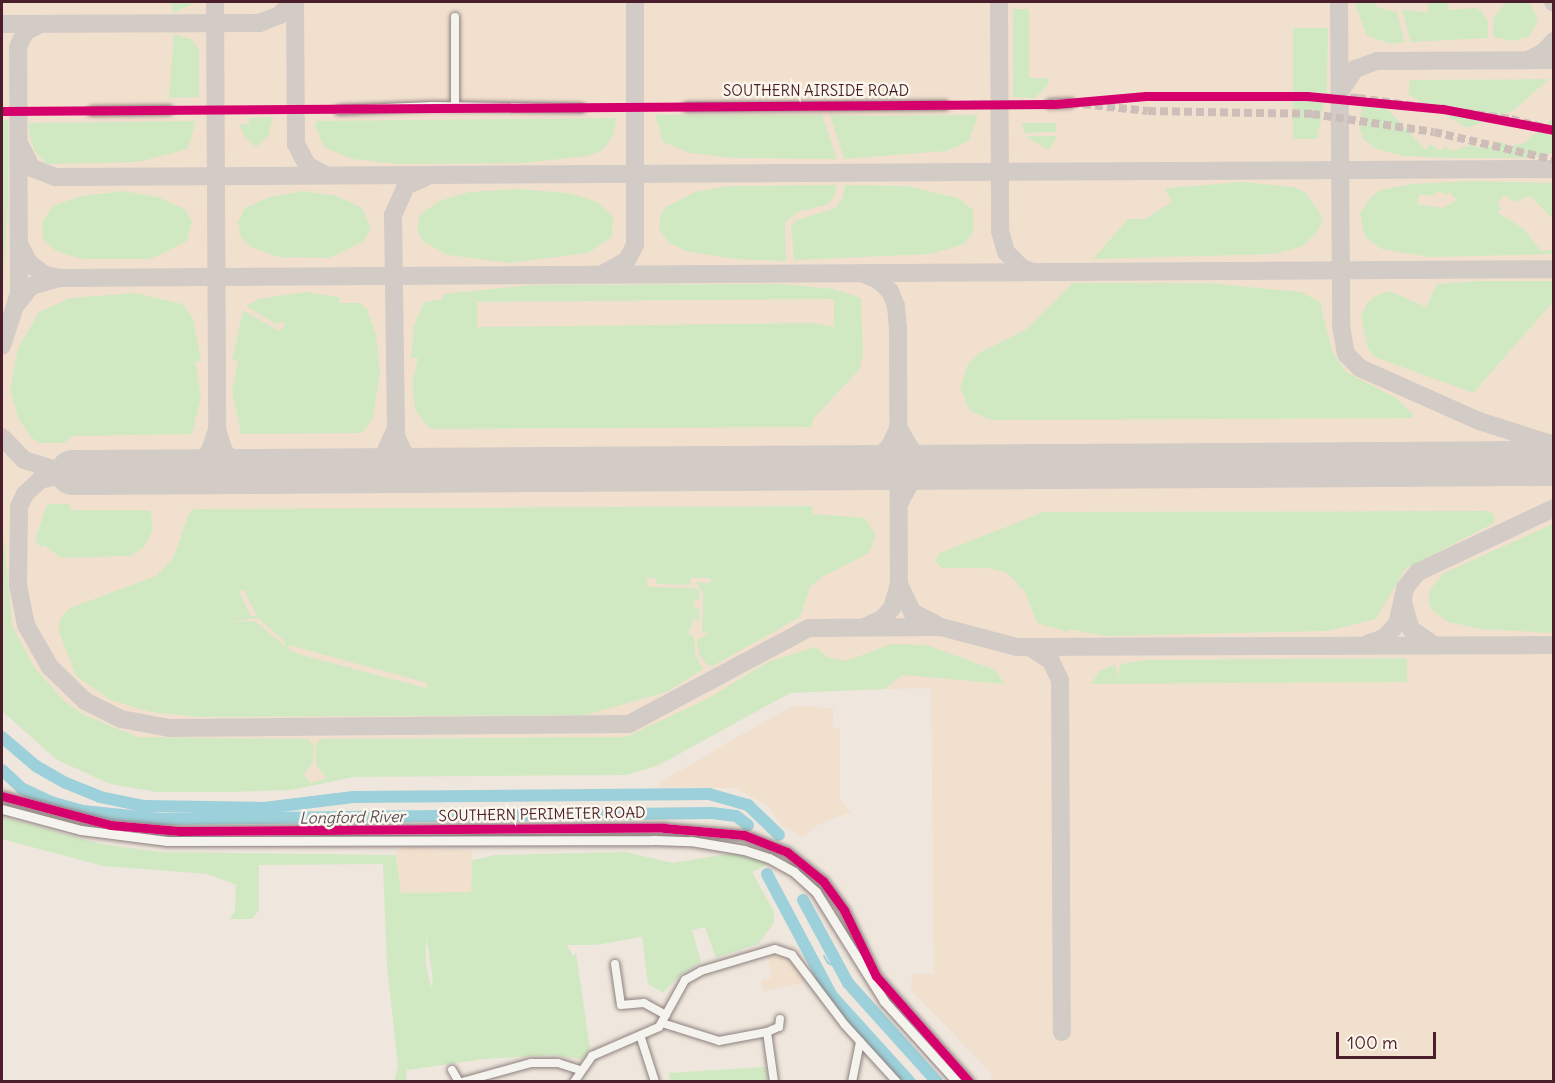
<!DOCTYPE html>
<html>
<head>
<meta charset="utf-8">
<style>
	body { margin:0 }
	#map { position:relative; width:1555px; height:1083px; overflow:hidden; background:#efe6dd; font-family:Delius,sans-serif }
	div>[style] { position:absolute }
	.built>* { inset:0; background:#f2e0cf }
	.green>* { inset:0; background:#d1e9c3 }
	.stream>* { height:2px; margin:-1px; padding:0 1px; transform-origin:1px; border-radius:1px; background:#9cd0da }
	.river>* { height:12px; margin:-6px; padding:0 6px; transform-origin:6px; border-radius:6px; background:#9cd0da }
	.taxiway>* { height:18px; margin:-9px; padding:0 9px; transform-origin:9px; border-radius:9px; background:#d3cbc6 }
	.runway>* { height:45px; margin:-22.5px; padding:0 22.5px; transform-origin:22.5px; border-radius:22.5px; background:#d3cbc6 }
	.minor-tunnel>* { height:8px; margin-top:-4px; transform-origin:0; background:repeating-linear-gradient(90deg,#cebeb9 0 8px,transparent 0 12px) }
	.roads { filter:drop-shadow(0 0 2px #8d807e) drop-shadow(0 0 2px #8d807e) }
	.minor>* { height:8px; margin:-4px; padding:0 4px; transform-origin:4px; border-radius:4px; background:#f5f3ee }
	.tertiary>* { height:9px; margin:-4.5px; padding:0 4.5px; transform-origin:4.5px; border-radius:4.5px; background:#f5f3ee }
	.cycleway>* { height:9px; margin:-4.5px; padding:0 4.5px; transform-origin:4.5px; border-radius:4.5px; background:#d6006c }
	span { translate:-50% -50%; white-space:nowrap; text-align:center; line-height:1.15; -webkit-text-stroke:5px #fbf7ec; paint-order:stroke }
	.street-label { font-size:15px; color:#4a1f2b }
	.water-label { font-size:16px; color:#58515f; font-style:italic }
	.frame { position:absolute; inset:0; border:3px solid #4a1f2b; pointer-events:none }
	.scale { position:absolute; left:1336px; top:1032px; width:100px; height:27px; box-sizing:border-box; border:3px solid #4a1f2b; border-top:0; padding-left:8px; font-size:18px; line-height:21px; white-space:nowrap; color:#4a1f2b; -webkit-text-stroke:4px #fbf7ec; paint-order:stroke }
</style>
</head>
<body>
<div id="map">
	<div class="built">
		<i style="clip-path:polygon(2px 2px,1553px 2px,1553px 1081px,992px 1081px,989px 1071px,911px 990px,912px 974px,934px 974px,931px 688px,789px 692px,709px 734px,335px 774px,332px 780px,305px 787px,2px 704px)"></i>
		<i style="clip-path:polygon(792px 706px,833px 708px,833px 727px,840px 729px,840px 800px,851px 812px,817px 825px,803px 837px,782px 826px,769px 807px,736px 788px,660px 787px,660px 782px)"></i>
		<i style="clip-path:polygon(406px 847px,472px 850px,471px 892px,400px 893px,396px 850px)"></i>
		<i style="clip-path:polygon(781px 953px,809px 981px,763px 992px,761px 980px,771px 978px,768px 955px)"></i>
	</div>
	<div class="green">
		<i style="clip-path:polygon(171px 2px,197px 2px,173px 13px)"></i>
		<i style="clip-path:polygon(1355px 2px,1375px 2px,1377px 7px,1397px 12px,1405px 42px,1391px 44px,1366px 35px)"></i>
		<i style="clip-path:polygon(1428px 2px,1448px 2px,1448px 10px,1476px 8px,1481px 11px,1488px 20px,1488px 38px,1411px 42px,1402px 10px,1428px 12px)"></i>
		<i style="clip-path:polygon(1506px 2px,1530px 2px,1538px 21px,1529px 37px,1512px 41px,1493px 37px,1493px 19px)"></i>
		<i style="clip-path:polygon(1013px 9px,1029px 9px,1029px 78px,1049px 78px,1048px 85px,1035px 98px,1013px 97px)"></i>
		<i style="clip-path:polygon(1293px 28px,1328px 28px,1327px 90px,1317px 139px,1293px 139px)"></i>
		<i style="clip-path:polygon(174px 34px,191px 39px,199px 49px,199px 97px,169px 98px)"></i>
		<i style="clip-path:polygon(1549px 79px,1514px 110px,1467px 128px,1408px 94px,1410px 80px)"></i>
		<i style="clip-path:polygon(1364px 96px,1389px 110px,1425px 150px,1431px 144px,1440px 151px,1445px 147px,1453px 151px,1473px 144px,1476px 148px,1486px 142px,1490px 147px,1499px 141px,1511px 146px,1525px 143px,1553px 118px,1553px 153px,1530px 158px,1449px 158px,1405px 156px,1376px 149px,1363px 139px,1359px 126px)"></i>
		<i style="clip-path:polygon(655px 115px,822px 115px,837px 159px,735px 158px,690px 153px,663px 142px)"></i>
		<i style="clip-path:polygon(830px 115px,873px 116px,978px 115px,969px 141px,947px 151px,844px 159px)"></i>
		<i style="clip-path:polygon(273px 117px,268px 136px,256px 147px,245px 137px,239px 125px,249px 124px,249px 118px)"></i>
		<i style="clip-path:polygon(617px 118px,613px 136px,603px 150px,587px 156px,524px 163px,398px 164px,352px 159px,324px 147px,315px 126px,316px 121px)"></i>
		<i style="clip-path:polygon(2px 120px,8px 120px,8px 203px,2px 303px)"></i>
		<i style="clip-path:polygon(196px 121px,188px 149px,138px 162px,47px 164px,35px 152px,29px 133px,29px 123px)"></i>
		<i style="clip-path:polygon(1021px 123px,1056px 123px,1056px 132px,1025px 133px)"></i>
		<i style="clip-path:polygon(1057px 136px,1049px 150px,1026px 137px,1028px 136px)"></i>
		<i style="clip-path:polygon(evenodd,1471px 181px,1553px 183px,1553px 219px,1530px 196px,1514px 202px,1504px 195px,1497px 203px,1501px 208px,1498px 213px,1523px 228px,1541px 251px,1553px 250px,1553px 254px,1430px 257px,1381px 249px,1365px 237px,1360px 213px,1373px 195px,1382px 190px,1412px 184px,1471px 181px,1439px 191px,1447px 195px,1449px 192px,1457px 200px,1443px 208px,1417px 204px,1420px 194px,1430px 196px,1439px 191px)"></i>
		<i style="clip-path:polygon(1243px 182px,1293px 187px,1306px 193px,1323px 218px,1318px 231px,1303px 246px,1274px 254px,1093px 259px,1128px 219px,1145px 219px,1172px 202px,1165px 190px,1169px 188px)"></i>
		<i style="clip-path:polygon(837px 185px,833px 199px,826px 205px,798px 212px,785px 223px,786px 261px,735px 259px,686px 251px,669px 243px,659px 229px,660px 216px,666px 207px,695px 192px,730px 186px)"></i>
		<i style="clip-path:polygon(845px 185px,907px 186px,958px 198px,973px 210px,973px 233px,964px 244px,931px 254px,794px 260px,791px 226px,797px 220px,835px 208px,843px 198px)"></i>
		<i style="clip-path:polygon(517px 189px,569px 193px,597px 202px,613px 217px,612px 237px,588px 253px,509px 263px,448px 255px,422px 241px,417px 228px,420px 215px,439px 201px,469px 192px)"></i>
		<i style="clip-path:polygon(123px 191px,158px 197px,186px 210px,192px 222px,187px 241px,151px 259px,82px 259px,56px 251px,43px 240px,42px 222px,53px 206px,80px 196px)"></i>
		<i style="clip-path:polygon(303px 191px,337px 196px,362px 208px,371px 227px,364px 241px,329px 258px,278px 257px,253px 248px,241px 238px,238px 222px,245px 208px,270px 197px)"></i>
		<i style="clip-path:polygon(1479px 281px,1553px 281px,1553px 302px,1473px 393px,1375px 357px,1368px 349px,1361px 317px,1367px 303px,1376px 296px,1389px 291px,1426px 307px,1437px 284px)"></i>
		<i style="clip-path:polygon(1073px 283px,1207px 283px,1301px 292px,1320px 302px,1332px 351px,1346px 372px,1396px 398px,1413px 414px,1413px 418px,991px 420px,970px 411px,960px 388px,968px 364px,981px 352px,1025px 330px)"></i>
		<i style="clip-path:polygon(evenodd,782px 284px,834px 289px,861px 298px,863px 355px,859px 370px,812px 420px,812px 427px,430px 429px,415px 410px,412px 383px,418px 358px,411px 358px,414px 325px,424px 302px,443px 299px,443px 294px,531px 285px,782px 284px,834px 299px,834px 327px,812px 323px,477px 327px,477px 302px,834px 299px)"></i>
		<i style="clip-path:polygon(305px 292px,339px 297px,340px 303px,360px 303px,367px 309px,376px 335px,380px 371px,373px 418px,362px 433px,241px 434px,232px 390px,238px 361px,232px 360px,243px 310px,279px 331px,285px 326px,283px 321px,276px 324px,246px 306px,259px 299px)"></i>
		<i style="clip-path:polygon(136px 293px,182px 304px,193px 318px,201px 361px,195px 361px,201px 397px,192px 434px,73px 436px,64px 443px,40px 443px,32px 438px,19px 420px,10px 391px,18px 348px,39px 312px,70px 298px)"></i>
		<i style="clip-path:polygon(47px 504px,70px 504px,70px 510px,146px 510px,151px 511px,153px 530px,144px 547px,131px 556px,61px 558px,44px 545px,41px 548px,35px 540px)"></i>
		<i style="clip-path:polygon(evenodd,812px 506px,813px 514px,865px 518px,876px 535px,869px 553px,822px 577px,810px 587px,800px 617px,713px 666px,706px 664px,699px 654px,697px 640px,708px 634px,702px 632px,703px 594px,696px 582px,710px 583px,711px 578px,691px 578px,690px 585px,657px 584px,655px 578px,647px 578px,647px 587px,696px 588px,699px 591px,699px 600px,694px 601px,694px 607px,699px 609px,699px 623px,694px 618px,688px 635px,694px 636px,695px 654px,703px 669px,667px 692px,585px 715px,200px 717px,150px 712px,111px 700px,76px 676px,59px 632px,60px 619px,70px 608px,156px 576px,173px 558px,190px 511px,195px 509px,812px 506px,245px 590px,246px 595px,257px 616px,251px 616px,243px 600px,239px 591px,245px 590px,812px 506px,258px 618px,285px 642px,286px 647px,255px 621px,228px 622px,258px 618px,812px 506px,289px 645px,427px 683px,426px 688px,302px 655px,289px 650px,289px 645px)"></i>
		<i style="clip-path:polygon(1487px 511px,1494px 514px,1494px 523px,1405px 569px,1376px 619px,1328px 631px,1104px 636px,1069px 629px,1068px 632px,1037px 623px,1025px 592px,1007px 573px,988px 568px,942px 568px,935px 561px,940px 553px,1044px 512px)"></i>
		<i style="clip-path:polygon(2px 517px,12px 625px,34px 667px,63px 700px,84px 715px,138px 737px,308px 739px,314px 745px,313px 763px,304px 774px,310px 783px,327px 778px,316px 766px,316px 744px,321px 739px,626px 737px,707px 699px,768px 662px,815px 647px,828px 657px,846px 661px,892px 644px,927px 645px,995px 670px,1005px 684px,903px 675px,884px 689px,790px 693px,659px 765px,626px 775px,354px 777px,291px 790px,231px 792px,157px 792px,110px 784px,57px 760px,2px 711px)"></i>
		<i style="clip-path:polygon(1553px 524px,1553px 633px,1481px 629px,1448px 622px,1431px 609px,1428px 599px,1431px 588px,1444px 573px)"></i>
		<i style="clip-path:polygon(1407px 658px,1407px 682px,1091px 684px,1100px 670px,1116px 665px,1118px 678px,1120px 664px,1146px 660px)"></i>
		<i style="clip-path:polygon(evenodd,2px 817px,101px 844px,161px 852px,396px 855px,401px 893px,471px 892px,472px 860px,495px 855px,626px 852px,673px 863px,740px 852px,770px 863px,752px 872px,774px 912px,774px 923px,758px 944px,716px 958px,705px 927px,692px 930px,701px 962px,679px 976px,663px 993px,648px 984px,642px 937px,595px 945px,567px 945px,573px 956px,576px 953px,590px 1048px,582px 1059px,551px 1055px,485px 1059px,407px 1070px,406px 1081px,394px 1081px,398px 1066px,387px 965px,383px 864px,259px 865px,259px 910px,252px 919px,230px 919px,235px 910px,236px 885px,208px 874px,103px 866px,2px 839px,2px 817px,426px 935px,433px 979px,431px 988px,426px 964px,426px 935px)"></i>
		<i style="clip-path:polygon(766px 1067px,767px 1081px,670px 1081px,669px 1073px)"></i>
	</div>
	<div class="stream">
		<i style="left:824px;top:956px;width:8px;rotate:60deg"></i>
		<i style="left:828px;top:963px;width:10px;rotate:24deg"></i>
	</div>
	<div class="river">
		<i style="left:2px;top:737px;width:45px;rotate:40.5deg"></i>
		<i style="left:36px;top:766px;width:34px;rotate:30deg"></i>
		<i style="left:66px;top:783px;width:37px;rotate:22deg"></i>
		<i style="left:100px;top:797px;width:44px;rotate:11.8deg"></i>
		<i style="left:143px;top:806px;width:121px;rotate:0.9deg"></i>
		<i style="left:264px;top:808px;width:90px;rotate:-7deg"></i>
		<i style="left:353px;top:797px;width:356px;rotate:-0.5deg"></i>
		<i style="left:709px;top:794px;width:41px;rotate:15.8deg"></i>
		<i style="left:748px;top:805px;width:43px;rotate:44.1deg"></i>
		<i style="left:2px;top:770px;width:26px;rotate:43deg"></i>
		<i style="left:21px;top:788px;width:33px;rotate:25deg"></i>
		<i style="left:51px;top:802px;width:33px;rotate:16deg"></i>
		<i style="left:83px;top:811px;width:78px;rotate:5.9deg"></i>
		<i style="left:161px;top:819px;width:551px;rotate:-0.62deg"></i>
		<i style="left:712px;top:813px;width:24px;rotate:7deg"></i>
		<i style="left:736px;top:816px;width:15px;rotate:37deg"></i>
		<i style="left:767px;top:874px;width:138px;rotate:62deg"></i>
		<i style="left:832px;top:996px;width:116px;rotate:47.8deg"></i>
		<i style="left:803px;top:900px;width:94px;rotate:61.5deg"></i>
		<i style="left:848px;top:983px;width:133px;rotate:48deg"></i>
	</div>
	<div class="taxiway">
		<i style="left:215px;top:2px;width:428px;rotate:89.7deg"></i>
		<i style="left:217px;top:430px;width:23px;rotate:72deg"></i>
		<i style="left:224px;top:452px;width:26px;rotate:39deg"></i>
		<i style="left:244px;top:468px;width:13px;rotate:13deg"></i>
		<i style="left:295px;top:2px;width:142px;rotate:89.6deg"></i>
		<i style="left:296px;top:144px;width:24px;rotate:62deg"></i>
		<i style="left:307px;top:165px;width:21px;rotate:28deg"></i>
		<i style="left:999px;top:2px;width:229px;rotate:89.7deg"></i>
		<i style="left:1000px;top:231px;width:22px;rotate:74deg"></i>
		<i style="left:1006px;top:252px;width:23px;rotate:45deg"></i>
		<i style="left:1022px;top:268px;width:12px;rotate:20deg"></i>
		<i style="left:1339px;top:2px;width:324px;rotate:89.6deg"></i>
		<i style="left:1341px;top:326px;width:28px;rotate:80deg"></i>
		<i style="left:1346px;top:354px;width:20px;rotate:45deg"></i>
		<i style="left:1360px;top:368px;width:130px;rotate:24deg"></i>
		<i style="left:1479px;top:421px;width:79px;rotate:17.7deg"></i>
		<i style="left:1553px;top:2px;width:1px;rotate:45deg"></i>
		<i style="left:2px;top:24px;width:257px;rotate:-0.2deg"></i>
		<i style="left:259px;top:23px;width:22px;rotate:-21deg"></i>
		<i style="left:280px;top:15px;width:17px;rotate:-50deg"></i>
		<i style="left:1528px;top:60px;width:18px;rotate:-27deg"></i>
		<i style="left:1544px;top:52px;width:15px;rotate:-48deg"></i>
		<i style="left:1341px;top:90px;width:25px;rotate:-56deg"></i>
		<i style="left:1355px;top:69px;width:23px;rotate:-20deg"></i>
		<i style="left:1377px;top:61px;width:177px;rotate:-0.3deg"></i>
		<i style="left:19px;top:143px;width:28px;rotate:63deg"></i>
		<i style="left:32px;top:168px;width:26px;rotate:21deg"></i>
		<i style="left:56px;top:177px;width:1498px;rotate:-0.31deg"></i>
		<i style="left:426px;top:177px;width:22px;rotate:156deg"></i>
		<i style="left:406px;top:186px;width:32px;rotate:114deg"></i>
		<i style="left:393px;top:215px;width:221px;rotate:89.2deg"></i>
		<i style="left:396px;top:436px;width:19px;rotate:65deg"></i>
		<i style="left:404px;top:453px;width:18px;rotate:38deg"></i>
		<i style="left:418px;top:464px;width:50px;rotate:5.7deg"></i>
		<i style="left:19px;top:244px;width:21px;rotate:62deg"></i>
		<i style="left:29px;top:263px;width:20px;rotate:37deg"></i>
		<i style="left:45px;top:275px;width:14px;rotate:12deg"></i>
		<i style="left:604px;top:273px;width:26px;rotate:-29deg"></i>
		<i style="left:627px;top:260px;width:17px;rotate:-62deg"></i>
		<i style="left:635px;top:245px;width:243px;rotate:-90deg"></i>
		<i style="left:864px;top:274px;width:15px;rotate:23deg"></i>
		<i style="left:878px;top:280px;width:16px;rotate:43deg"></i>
		<i style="left:890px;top:291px;width:16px;rotate:68deg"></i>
		<i style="left:896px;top:306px;width:22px;rotate:85deg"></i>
		<i style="left:898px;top:328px;width:256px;rotate:89.8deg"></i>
		<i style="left:899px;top:584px;width:25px;rotate:106deg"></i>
		<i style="left:892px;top:608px;width:15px;rotate:132deg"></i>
		<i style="left:882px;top:619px;width:17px;rotate:156deg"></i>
		<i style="left:17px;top:304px;width:23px;rotate:-52deg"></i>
		<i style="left:31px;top:286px;width:29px;rotate:-16deg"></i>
		<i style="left:59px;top:278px;width:1495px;rotate:-0.34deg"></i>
		<i style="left:2px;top:346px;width:56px;rotate:-72.2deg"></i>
		<i style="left:19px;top:293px;width:246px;rotate:-90.2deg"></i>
		<i style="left:18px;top:47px;width:17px;rotate:-65deg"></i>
		<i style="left:25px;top:32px;width:17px;rotate:-28deg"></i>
		<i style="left:900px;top:431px;width:27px;rotate:59deg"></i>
		<i style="left:914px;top:454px;width:31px;rotate:21deg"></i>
		<i style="left:2px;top:437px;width:32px;rotate:46deg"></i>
		<i style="left:24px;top:460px;width:38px;rotate:17deg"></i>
		<i style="left:821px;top:467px;width:53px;rotate:-6.5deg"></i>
		<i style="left:874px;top:461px;width:22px;rotate:-43deg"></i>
		<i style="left:890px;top:446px;width:17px;rotate:-65deg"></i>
		<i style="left:353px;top:470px;width:18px;rotate:-16deg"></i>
		<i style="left:370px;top:465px;width:17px;rotate:-36deg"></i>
		<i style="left:384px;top:455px;width:27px;rotate:-66deg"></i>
		<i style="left:176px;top:471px;width:26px;rotate:-21deg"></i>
		<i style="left:200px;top:462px;width:15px;rotate:-48deg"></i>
		<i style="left:210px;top:451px;width:22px;rotate:-72deg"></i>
		<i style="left:72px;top:472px;width:33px;rotate:166deg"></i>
		<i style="left:40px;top:480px;width:21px;rotate:137deg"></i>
		<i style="left:25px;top:494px;width:14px;rotate:115deg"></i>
		<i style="left:19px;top:507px;width:78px;rotate:90.7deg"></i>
		<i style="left:18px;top:585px;width:41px;rotate:78.7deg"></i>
		<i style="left:26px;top:625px;width:48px;rotate:60.3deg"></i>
		<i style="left:50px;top:667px;width:49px;rotate:44.2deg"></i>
		<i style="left:85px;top:701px;width:40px;rotate:26.6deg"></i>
		<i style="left:121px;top:719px;width:49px;rotate:10.6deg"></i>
		<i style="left:169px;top:728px;width:460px;rotate:-0.5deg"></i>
		<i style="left:629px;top:724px;width:204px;rotate:-28.1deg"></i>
		<i style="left:809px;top:628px;width:132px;rotate:-0.4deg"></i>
		<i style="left:941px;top:627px;width:79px;rotate:14.7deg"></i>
		<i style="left:1017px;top:647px;width:537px;rotate:-0.21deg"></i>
		<i style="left:900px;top:502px;width:21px;rotate:-62deg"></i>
		<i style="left:910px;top:483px;width:21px;rotate:-37deg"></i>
		<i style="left:927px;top:470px;width:49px;rotate:-3.5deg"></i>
		<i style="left:899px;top:584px;width:31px;rotate:65deg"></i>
		<i style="left:912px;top:612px;width:27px;rotate:27deg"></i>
		<i style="left:1403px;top:603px;width:27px;rotate:73deg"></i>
		<i style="left:1411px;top:629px;width:28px;rotate:35deg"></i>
		<i style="left:1369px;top:643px;width:16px;rotate:-18deg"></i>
		<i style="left:1384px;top:638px;width:19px;rotate:-47deg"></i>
		<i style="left:1397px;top:624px;width:37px;rotate:-77deg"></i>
		<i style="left:1405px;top:588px;width:21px;rotate:-51deg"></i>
		<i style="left:1418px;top:572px;width:150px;rotate:-25.2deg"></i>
		<i style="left:1031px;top:648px;width:24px;rotate:33deg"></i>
		<i style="left:1051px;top:661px;width:21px;rotate:65deg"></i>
		<i style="left:1060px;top:680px;width:352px;rotate:89.7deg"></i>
	</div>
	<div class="runway">
		<i style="left:72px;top:472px;width:1482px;rotate:-0.35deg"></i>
	</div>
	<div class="minor-tunnel">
		<i style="left:1084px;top:102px;width:62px;rotate:-5.5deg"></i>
		<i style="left:1146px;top:96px;width:212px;rotate:0.5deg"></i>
		<i style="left:1358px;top:98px;width:154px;rotate:7.8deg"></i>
		<i style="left:1511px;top:119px;width:44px;rotate:14.3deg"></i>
		<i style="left:1071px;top:103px;width:77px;rotate:5.9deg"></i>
		<i style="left:1148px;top:111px;width:164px;rotate:1deg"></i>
		<i style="left:1312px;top:114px;width:123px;rotate:8.4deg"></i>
		<i style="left:1434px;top:132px;width:123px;rotate:13.1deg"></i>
		<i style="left:945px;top:105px;width:105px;rotate:-0.5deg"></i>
		<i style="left:581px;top:108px;width:106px;rotate:-0.5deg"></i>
		<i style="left:169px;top:110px;width:170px"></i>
		<i style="left:2px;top:111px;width:90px"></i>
	</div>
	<div class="roads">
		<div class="minor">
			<i style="left:1050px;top:104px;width:21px;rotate:-3deg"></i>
			<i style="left:455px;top:106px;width:89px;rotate:-90deg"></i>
			<i style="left:687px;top:107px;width:258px;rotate:-0.4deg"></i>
			<i style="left:339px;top:110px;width:93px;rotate:-2.5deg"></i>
			<i style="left:432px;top:106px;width:149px;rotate:0.8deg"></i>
			<i style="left:92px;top:111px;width:77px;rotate:-0.7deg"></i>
			<i style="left:615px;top:964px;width:41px;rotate:81.7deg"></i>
			<i style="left:621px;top:1005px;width:23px;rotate:-5deg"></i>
			<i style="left:644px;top:1003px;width:25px;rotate:29deg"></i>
			<i style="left:662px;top:1023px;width:60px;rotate:17.5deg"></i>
			<i style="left:719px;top:1041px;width:49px;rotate:-10.6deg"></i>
			<i style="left:767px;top:1032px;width:50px;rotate:82deg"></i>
			<i style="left:767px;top:1032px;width:13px;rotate:-23deg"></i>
			<i style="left:779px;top:1027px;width:8px;rotate:-83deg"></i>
			<i style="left:641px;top:1038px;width:46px;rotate:72.3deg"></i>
			<i style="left:452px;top:1070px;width:14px;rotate:60deg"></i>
			<i style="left:462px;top:1082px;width:72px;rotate:-15.4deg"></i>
			<i style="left:531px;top:1063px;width:27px"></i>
			<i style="left:558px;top:1063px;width:22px;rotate:18deg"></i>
			<i style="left:574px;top:1082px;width:32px;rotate:-55deg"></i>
			<i style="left:592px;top:1056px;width:73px;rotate:-23.4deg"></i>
			<i style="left:659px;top:1027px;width:54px;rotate:-61deg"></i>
			<i style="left:685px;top:980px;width:18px;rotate:-29deg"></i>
			<i style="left:701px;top:971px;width:77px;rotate:-16.6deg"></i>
			<i style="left:775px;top:949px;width:18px;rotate:19deg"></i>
			<i style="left:792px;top:955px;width:88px;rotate:52.9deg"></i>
			<i style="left:845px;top:1025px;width:77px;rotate:47.6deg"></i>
			<i style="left:852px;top:1082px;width:41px;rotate:-78.7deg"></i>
		</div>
		<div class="tertiary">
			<i style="left:2px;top:796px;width:113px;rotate:14.9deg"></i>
			<i style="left:111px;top:825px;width:69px;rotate:5deg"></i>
			<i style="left:180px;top:831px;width:484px;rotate:-0.4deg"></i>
			<i style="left:664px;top:828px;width:80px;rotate:5deg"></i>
			<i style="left:744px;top:835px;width:46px;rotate:21.6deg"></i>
			<i style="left:787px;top:852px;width:46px;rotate:38.9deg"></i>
			<i style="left:823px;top:881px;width:36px;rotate:54deg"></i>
			<i style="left:844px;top:910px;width:73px;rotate:64.1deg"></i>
			<i style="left:876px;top:976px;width:141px;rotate:48.7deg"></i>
			<i style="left:2px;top:809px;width:82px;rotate:14.9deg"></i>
			<i style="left:81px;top:830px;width:87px;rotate:7.3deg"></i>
			<i style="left:167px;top:841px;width:486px;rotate:-0.1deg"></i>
			<i style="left:653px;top:840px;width:38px;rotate:2deg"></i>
			<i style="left:691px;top:841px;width:54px;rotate:9.6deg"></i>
			<i style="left:744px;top:850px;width:26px;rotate:18deg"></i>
			<i style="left:769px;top:858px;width:29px;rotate:29deg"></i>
			<i style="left:794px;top:872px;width:30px;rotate:42deg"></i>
			<i style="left:816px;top:892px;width:128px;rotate:58deg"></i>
			<i style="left:884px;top:1001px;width:109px;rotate:48deg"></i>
		</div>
	</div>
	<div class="cycleway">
		<i style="left:2px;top:111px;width:1053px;rotate:-0.38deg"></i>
		<i style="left:1055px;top:104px;width:91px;rotate:-5deg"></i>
		<i style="left:1146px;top:96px;width:161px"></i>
		<i style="left:1307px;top:96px;width:137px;rotate:5.5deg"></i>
		<i style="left:1443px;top:109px;width:113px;rotate:10.7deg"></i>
		<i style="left:2px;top:796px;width:113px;rotate:14.9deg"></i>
		<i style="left:111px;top:825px;width:69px;rotate:5deg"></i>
		<i style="left:180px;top:831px;width:484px;rotate:-0.4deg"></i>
		<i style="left:664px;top:828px;width:80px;rotate:5deg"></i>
		<i style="left:744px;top:835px;width:46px;rotate:21.6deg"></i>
		<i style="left:787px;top:852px;width:46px;rotate:38.9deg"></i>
		<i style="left:823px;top:881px;width:36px;rotate:54deg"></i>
		<i style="left:844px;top:910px;width:73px;rotate:64.1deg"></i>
		<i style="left:876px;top:976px;width:141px;rotate:48.7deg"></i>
	</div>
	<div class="street-label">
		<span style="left:816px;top:91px">SOUTHERN AIRSIDE ROAD</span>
		<span style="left:542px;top:814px;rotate:-1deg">SOUTHERN PERIMETER ROAD</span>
	</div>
	<div class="water-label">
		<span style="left:352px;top:817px;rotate:-1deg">Longford River</span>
	</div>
	<div class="frame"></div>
	<div class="scale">100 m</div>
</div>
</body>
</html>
